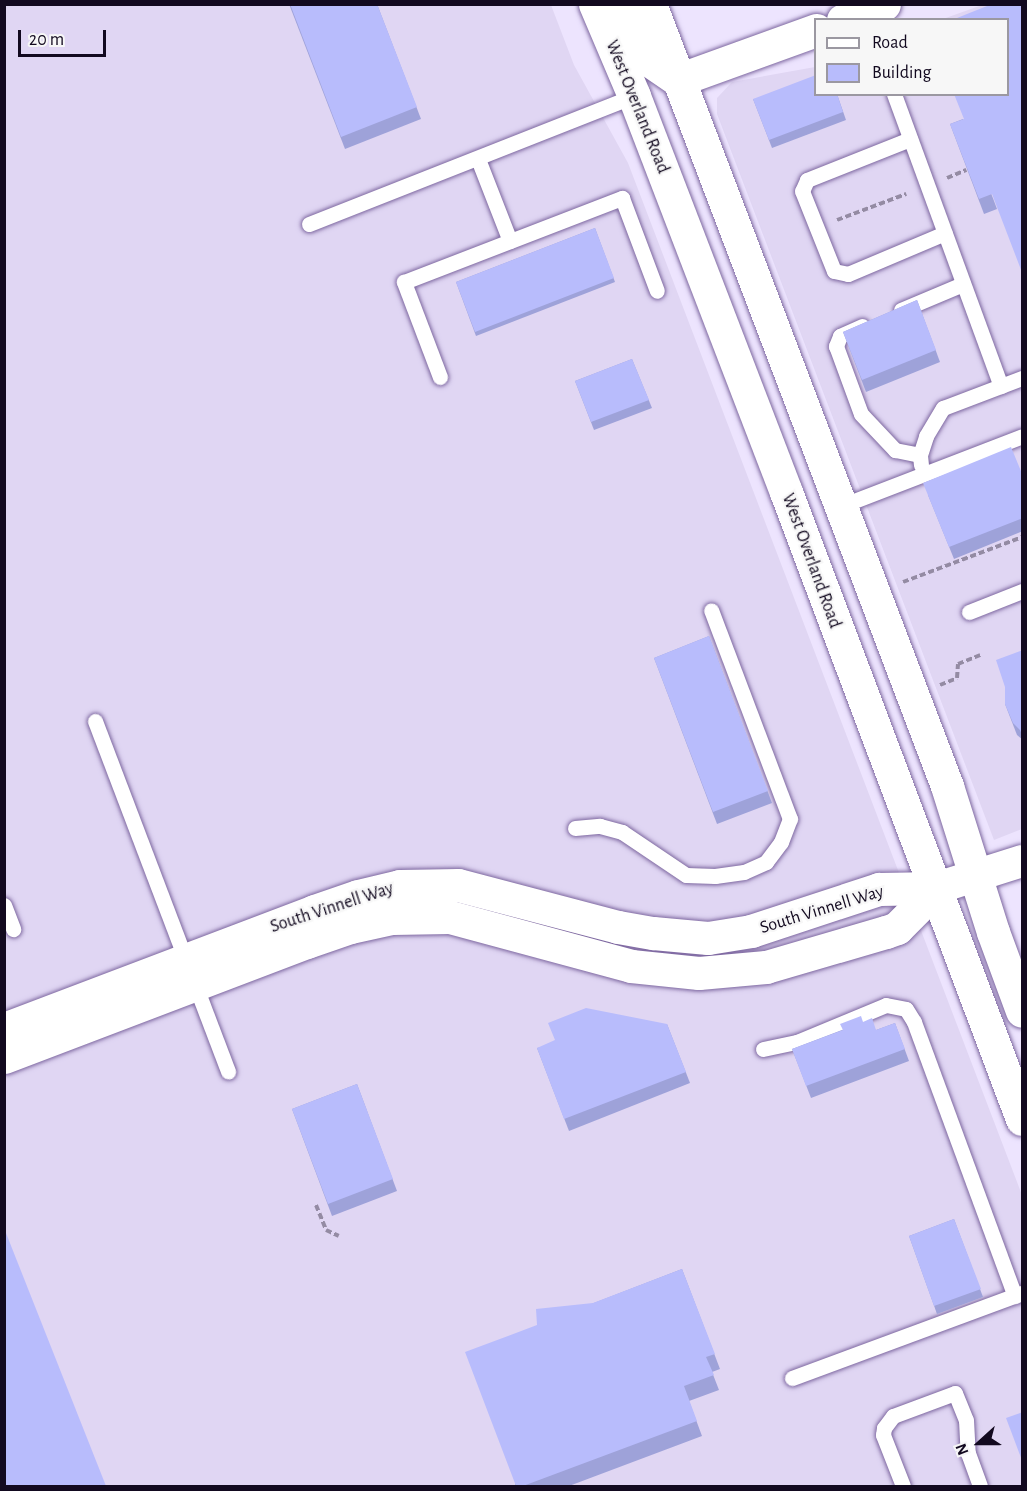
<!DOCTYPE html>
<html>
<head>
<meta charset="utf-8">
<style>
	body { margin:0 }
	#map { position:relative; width:1027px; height:1491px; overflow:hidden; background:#ede4fe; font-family:"Alegreya Sans",sans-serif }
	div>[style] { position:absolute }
	.built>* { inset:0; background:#e0d6f3 }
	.path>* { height:4px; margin-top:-2px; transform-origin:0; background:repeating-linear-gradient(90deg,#948ba3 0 6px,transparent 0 9px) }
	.roads { filter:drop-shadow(0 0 2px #7d67a0) drop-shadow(0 0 2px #7d67a0) }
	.lane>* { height:15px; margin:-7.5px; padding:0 7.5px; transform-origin:7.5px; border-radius:7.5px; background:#fff }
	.street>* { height:32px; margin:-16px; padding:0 16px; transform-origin:16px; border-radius:16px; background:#fff }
	.secondary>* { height:33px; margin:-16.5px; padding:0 16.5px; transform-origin:16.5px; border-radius:16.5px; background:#fff }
	.primary>* { height:33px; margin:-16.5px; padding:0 16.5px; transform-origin:16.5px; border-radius:16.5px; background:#fff }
	.wall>* { inset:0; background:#9ea2d9 }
	.building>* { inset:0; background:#b8bcfc }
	span { translate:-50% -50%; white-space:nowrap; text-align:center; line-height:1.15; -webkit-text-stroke:4.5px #f7f7f7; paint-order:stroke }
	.street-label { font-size:18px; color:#12091f }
	.frame { position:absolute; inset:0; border:6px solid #12091f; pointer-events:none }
	.legend { position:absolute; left:814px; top:18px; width:195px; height:78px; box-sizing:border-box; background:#f7f7f7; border:2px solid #9b98a1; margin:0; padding:8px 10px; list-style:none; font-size:18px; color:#12091f }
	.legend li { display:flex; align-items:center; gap:12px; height:30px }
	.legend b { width:30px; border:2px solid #9b98a1 }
	.north { position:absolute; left:949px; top:1413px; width:60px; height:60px; -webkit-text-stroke:4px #f7f7f7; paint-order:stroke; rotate:249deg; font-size:16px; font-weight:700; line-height:24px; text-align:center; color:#12091f }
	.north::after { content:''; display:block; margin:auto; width:21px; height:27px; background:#12091f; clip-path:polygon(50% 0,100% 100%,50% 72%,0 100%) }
	.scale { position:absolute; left:18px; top:30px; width:88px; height:27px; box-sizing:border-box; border:3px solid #12091f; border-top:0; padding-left:8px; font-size:18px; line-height:21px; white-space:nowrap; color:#12091f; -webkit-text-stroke:4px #f7f7f7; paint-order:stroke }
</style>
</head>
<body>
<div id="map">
	<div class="built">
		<i style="clip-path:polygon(5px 5px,551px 5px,574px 65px,628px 163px,1022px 1195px,1022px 1486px,5px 1486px)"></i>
		<i style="clip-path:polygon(982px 5px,1022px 5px,1022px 829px,994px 840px,717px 114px,717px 98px,732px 82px,815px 67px,816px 94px,1008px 94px,1008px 20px,943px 19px)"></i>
	</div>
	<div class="path">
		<i style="left:947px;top:178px;width:21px;rotate:-23deg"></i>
		<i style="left:837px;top:220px;width:74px;rotate:-20.6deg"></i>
		<i style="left:903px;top:582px;width:127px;rotate:-20.7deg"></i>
		<i style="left:940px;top:685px;width:18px;rotate:-22deg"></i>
		<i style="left:957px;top:678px;width:14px;rotate:-86deg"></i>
		<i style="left:958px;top:664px;width:24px;rotate:-22deg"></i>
		<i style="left:316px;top:1205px;width:27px;rotate:68deg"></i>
		<i style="left:326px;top:1230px;width:14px;rotate:25deg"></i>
	</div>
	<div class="roads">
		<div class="lane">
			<i style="left:894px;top:94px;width:311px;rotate:69.9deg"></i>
			<i style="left:910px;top:139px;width:111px;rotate:158.3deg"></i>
			<i style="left:807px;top:180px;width:12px;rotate:114deg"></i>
			<i style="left:802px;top:191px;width:86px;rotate:68.2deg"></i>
			<i style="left:834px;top:271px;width:14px;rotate:12deg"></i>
			<i style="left:848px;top:274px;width:105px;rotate:-22.9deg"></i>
			<i style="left:478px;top:159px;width:88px;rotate:68.7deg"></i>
			<i style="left:309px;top:224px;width:349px;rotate:-21.5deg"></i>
			<i style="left:901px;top:310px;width:67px;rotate:-22.8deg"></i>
			<i style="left:862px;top:326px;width:24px;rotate:156deg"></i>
			<i style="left:840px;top:336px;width:11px;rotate:112deg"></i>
			<i style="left:836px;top:346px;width:72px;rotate:69.8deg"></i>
			<i style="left:861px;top:414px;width:50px;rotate:46.6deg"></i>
			<i style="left:895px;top:450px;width:25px;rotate:11deg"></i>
			<i style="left:440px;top:377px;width:102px;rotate:-110.8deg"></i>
			<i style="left:404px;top:282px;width:234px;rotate:-21.1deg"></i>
			<i style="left:622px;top:198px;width:99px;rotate:69.4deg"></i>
			<i style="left:921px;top:465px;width:10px;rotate:-96deg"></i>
			<i style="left:920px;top:455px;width:20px;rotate:-72deg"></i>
			<i style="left:926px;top:436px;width:33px;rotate:-59deg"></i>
			<i style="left:943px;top:408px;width:85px;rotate:-20.8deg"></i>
			<i style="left:841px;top:506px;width:194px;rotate:-21.1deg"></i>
			<i style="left:969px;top:612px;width:57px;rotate:-21.6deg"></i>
			<i style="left:95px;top:721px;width:375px;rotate:69.2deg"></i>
			<i style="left:575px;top:828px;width:25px;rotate:-5deg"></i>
			<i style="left:600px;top:826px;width:23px;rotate:15deg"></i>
			<i style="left:622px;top:832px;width:77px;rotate:33.9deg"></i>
			<i style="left:686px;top:875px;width:29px;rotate:2deg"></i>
			<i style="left:715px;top:876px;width:29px;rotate:-8deg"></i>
			<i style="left:744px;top:872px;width:24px;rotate:-24deg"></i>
			<i style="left:766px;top:862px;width:25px;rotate:-53deg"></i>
			<i style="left:781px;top:842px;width:25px;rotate:-69deg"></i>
			<i style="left:790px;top:819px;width:223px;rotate:-110.7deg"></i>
			<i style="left:4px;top:905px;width:26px;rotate:69deg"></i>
			<i style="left:763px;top:1049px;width:35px;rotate:-12deg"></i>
			<i style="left:797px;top:1042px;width:96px;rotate:-22.6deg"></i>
			<i style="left:886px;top:1005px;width:20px;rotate:11deg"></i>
			<i style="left:906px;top:1009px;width:15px;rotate:58deg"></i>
			<i style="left:914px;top:1022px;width:292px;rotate:69.8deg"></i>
			<i style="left:792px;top:1378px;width:245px;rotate:-20.3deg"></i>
			<i style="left:903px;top:1486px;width:55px;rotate:-111.4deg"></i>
			<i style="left:883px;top:1435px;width:7px;rotate:-82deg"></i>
			<i style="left:884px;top:1428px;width:15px;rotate:-53deg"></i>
			<i style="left:893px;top:1416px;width:66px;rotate:-20.4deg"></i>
			<i style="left:955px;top:1393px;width:29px;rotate:68deg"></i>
			<i style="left:966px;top:1420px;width:33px;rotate:87deg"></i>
			<i style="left:968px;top:1453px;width:35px;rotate:70deg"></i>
		</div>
		<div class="street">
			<i style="left:937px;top:888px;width:89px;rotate:-17.6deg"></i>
		</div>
		<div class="secondary">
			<i style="left:843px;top:20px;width:44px;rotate:-21.3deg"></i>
			<i style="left:678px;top:80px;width:147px;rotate:-19.9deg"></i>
			<i style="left:4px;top:1029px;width:332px;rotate:-20.8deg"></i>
			<i style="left:314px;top:911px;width:46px;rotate:-18.8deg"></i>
			<i style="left:358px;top:896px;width:43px;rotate:-13.4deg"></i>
			<i style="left:400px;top:886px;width:58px;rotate:-1deg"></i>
			<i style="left:458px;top:885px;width:165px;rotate:14.7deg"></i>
			<i style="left:618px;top:927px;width:36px;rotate:10deg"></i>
			<i style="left:653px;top:933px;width:55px;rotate:5.2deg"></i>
			<i style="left:708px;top:938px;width:44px;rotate:-9.2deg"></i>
			<i style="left:751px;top:931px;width:135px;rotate:-18.2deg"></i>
			<i style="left:879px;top:889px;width:58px;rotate:-1deg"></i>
			<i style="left:4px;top:1057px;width:324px;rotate:-20.8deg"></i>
			<i style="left:307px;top:942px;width:46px;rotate:-19.2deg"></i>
			<i style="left:350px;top:927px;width:43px;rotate:-12.1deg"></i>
			<i style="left:392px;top:918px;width:58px;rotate:-1deg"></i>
			<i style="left:450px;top:917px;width:188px;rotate:15.1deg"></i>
			<i style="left:631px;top:966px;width:68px;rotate:5.9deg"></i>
			<i style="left:699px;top:973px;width:67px;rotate:-5.1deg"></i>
			<i style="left:766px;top:967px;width:125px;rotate:-16.3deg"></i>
			<i style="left:886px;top:932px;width:12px;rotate:-20deg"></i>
			<i style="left:897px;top:928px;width:57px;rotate:-45deg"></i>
		</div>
		<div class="primary">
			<i style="left:595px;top:4px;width:100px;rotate:67deg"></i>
			<i style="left:634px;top:96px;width:424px;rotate:69deg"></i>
			<i style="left:786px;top:492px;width:670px;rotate:69.37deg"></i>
			<i style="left:623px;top:4px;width:56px;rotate:69deg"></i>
			<i style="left:643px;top:56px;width:42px;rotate:34.4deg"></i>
			<i style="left:650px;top:4px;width:837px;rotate:69.2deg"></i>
			<i style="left:947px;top:786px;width:153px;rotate:72.5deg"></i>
			<i style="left:993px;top:932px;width:84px;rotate:69.8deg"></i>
		</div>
	</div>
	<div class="wall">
		<i style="clip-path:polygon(289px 4px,377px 4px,421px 119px,345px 149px)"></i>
		<i style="clip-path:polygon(837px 94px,846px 120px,772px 148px,753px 99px)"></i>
		<i style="clip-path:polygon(963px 119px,997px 209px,984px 214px,950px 124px)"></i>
		<i style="clip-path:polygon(595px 228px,615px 282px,476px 336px,456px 282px)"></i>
		<i style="clip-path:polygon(917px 300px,940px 362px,866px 392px,843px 332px)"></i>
		<i style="clip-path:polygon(632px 359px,652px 408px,594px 430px,575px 381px)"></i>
		<i style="clip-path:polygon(1023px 476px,1023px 531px,954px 559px,928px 495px)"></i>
		<i style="clip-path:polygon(709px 636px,772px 803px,717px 824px,654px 658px)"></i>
		<i style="clip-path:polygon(1023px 650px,1023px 740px,1017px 735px,1005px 704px)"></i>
		<i style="clip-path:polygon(863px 1022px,876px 1030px,895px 1023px,909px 1061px,811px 1098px,792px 1049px)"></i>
		<i style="clip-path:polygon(667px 1024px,690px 1083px,569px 1131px,537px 1048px)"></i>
		<i style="clip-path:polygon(357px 1084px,397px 1191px,332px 1216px,292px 1109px)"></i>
		<i style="clip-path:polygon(954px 1219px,983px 1297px,937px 1314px,909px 1236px)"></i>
		<i style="clip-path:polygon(682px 1269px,720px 1369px,712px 1372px,719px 1390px,689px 1401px,702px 1436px,569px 1486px,515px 1486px,537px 1325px)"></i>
	</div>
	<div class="building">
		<i style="clip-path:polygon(290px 4px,377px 4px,417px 107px,341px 137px)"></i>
		<i style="clip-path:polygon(992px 4px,1023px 4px,1023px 275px,992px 194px,979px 199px,950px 124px,964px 119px,954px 94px,1008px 94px,1008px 20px,952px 20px)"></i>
		<i style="clip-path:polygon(816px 75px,816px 94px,837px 94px,843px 112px,769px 140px,753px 99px)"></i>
		<i style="clip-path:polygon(595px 228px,614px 278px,475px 332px,456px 282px)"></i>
		<i style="clip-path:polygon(917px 300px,936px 350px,862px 380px,843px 332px)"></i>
		<i style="clip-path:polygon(632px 359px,649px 400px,591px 422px,575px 381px)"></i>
		<i style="clip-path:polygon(1011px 447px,1023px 476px,1023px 518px,949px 547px,923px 483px)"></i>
		<i style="clip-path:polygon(709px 636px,768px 791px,713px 812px,654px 658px)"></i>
		<i style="clip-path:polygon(1023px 650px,1023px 737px,1020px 730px,1013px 723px,1005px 704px,1005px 687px,996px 660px)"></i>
		<i style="clip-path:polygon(586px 1008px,667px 1024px,686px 1072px,564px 1119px,537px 1048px,555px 1040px,548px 1023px)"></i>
		<i style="clip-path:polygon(861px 1016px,863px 1022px,872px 1018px,876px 1030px,895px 1023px,905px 1049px,806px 1086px,792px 1049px,843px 1030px,840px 1024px)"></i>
		<i style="clip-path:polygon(357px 1084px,393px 1179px,328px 1204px,292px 1109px)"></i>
		<i style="clip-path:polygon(954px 1219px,981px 1289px,934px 1306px,909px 1236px)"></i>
		<i style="clip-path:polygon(4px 1228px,106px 1486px,4px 1486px)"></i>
		<i style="clip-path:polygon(682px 1269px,715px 1354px,706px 1357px,714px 1375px,684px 1386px,697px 1421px,523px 1486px,516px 1486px,465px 1352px,537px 1325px,536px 1309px,593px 1303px)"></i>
		<i style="clip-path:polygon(1023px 1412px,1023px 1463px,1006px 1418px)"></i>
	</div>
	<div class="street-label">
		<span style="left:637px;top:107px;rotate:68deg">West Overland Road</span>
		<span style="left:811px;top:561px;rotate:70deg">West Overland Road</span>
		<span style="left:332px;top:908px;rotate:-18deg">South Vinnell Way</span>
		<span style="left:822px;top:910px;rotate:-17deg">South Vinnell Way</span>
	</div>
	<div class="frame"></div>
	<ul class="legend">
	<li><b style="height:8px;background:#fff"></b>Road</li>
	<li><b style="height:16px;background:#b8bcfc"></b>Building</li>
	</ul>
	<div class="north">N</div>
	<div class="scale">20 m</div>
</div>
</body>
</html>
